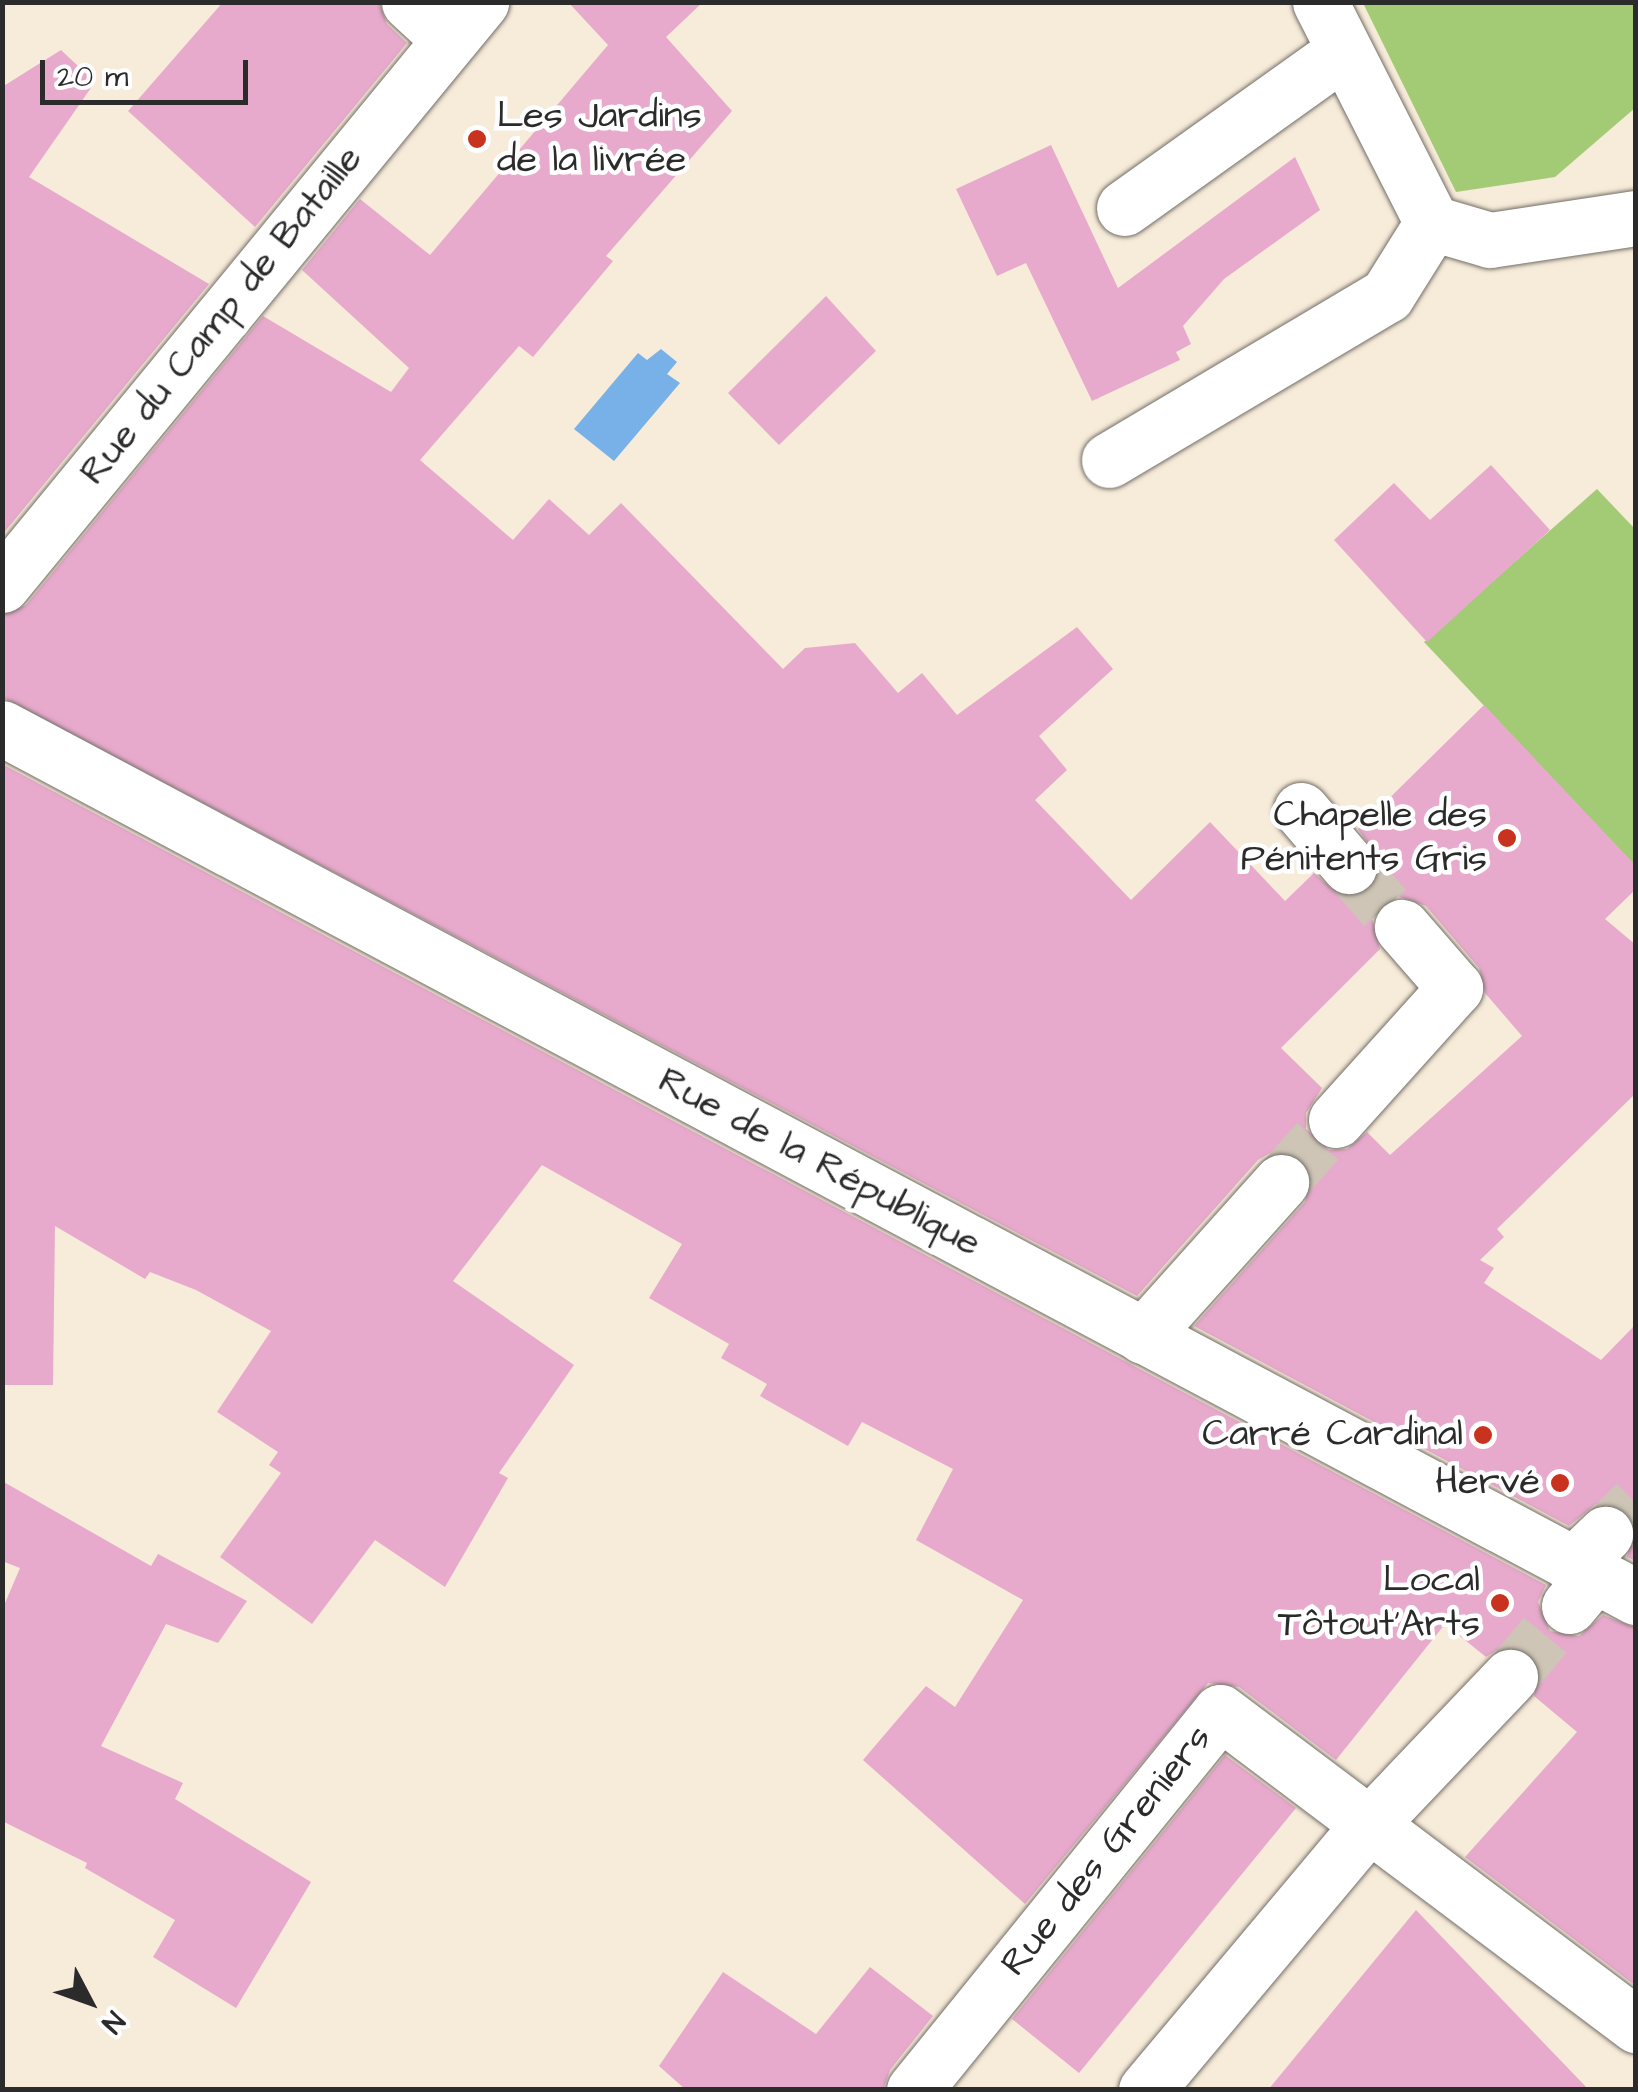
<!DOCTYPE html>
<html>
<head>
<meta charset="utf-8">
<style>
	body { margin:0 }
	#map { position:relative; width:1638px; height:2092px; overflow:hidden; background:#f7ebd9; font-family:"Architects Daughter",sans-serif }
	div>[style] { position:absolute }
	.green>* { inset:0; background:#a3cb76 }
	.water>* { inset:0; background:#78b0e8 }
	.building>* { inset:0; background:#e8aacc }
	.minor-tunnel>* { height:55px; margin-top:-27.5px; transform-origin:0; background:repeating-linear-gradient(90deg,#cec5b6 0 55px,transparent 0 83px) }
	.roads { filter:drop-shadow(0 0 2px #726e68) drop-shadow(0 0 2px #726e68) }
	.minor>* { height:55px; margin:-27.5px; padding:0 27.5px; transform-origin:27.5px; border-radius:27.5px; background:#fff }
	.dots>* { width:28px; height:28px; translate:-50% -50%; box-sizing:border-box; border:5px solid #fff; border-radius:50% }
	span { translate:-50% -50%; white-space:nowrap; text-align:center; line-height:1.15; -webkit-text-stroke:9px #fff; paint-order:stroke }
	.poi-label { font-size:38px; color:#2b2b2b }
	.left { translate:0 -50%; text-align:left }
	.right { translate:-100% -50%; text-align:right }
	.street-label { font-size:38px; color:#2b2b2b }
	.frame { position:absolute; inset:0; border:5px solid #2b2b2b; pointer-events:none }
	.north { position:absolute; left:40px; top:1952px; width:100px; height:100px; -webkit-text-stroke:8px #fff; paint-order:stroke; rotate:131deg; font-size:28px; font-weight:700; line-height:40px; text-align:center; color:#2b2b2b }
	.north::after { content:''; display:block; margin:auto; width:35px; height:45px; background:#2b2b2b; clip-path:polygon(50% 0,100% 100%,50% 72%,0 100%) }
	.scale { position:absolute; left:40px; top:60px; width:208px; height:45px; box-sizing:border-box; border:5px solid #2b2b2b; border-top:0; padding-left:12px; font-size:30px; line-height:35px; white-space:nowrap; color:#2b2b2b; -webkit-text-stroke:8px #fff; paint-order:stroke }
</style>
</head>
<body>
<div id="map">
	<div class="green">
		<i style="clip-path:polygon(1363px 3px,1635px 3px,1635px 108px,1555px 177px,1456px 192px)"></i>
		<i style="clip-path:polygon(1597px 489px,1635px 529px,1635px 866px,1424px 642px)"></i>
	</div>
	<div class="water">
		<i style="clip-path:polygon(661px 349px,677px 362px,667px 374px,680px 383px,614px 461px,574px 429px,638px 353px,647px 360px)"></i>
	</div>
	<div class="building">
		<i style="clip-path:polygon(223px 2px,379px 2px,387px 24px,407px 43px,255px 227px,128px 111px)"></i>
		<i style="clip-path:polygon(evenodd,568px 2px,703px 2px,666px 37px,732px 111px,606px 256px,613px 261px,533px 357px,519px 346px,420px 460px,513px 540px,549px 499px,589px 535px,621px 503px,783px 669px,805px 648px,855px 643px,898px 693px,922px 673px,957px 715px,1077px 627px,1113px 669px,1039px 736px,1067px 770px,1035px 800px,1131px 900px,1210px 822px,1285px 901px,1314px 873px,1340px 896px,1369px 890px,1380px 861px,1358px 829px,1484px 705px,1636px 866px,1636px 889px,1605px 919px,1636px 945px,1636px 1093px,1497px 1229px,1504px 1237px,1480px 1260px,1494px 1268px,1484px 1283px,1601px 1360px,1636px 1324px,1636px 1561px,1627px 1557px,1635px 1525px,1614px 1504px,1596px 1504px,1569px 1526px,1194px 1326px,1305px 1202px,1311px 1173px,1301px 1158px,1272px 1152px,1258px 1160px,1137px 1296px,2px 697px,2px 615px,26px 605px,263px 316px,391px 392px,409px 368px,302px 270px,360px 199px,430px 255px,608px 45px,568px 2px,1397px 896px,1426px 906px,1479px 968px,1485px 993px,1522px 1036px,1390px 1155px,1367px 1132px,1347px 1149px,1329px 1150px,1306px 1129px,1306px 1113px,1322px 1088px,1281px 1048px,1380px 949px,1372px 918px,1397px 896px)"></i>
		<i style="clip-path:polygon(61px 50px,95px 82px,29px 177px,209px 284px,2px 535px,2px 87px)"></i>
		<i style="clip-path:polygon(1051px 145px,1118px 288px,1295px 157px,1320px 210px,1224px 279px,1183px 326px,1191px 344px,1176px 352px,1180px 360px,1092px 401px,1026px 263px,997px 276px,956px 189px)"></i>
		<i style="clip-path:polygon(826px 296px,876px 351px,779px 445px,728px 393px)"></i>
		<i style="clip-path:polygon(1491px 465px,1550px 530px,1427px 642px,1334px 540px,1394px 483px,1430px 520px)"></i>
		<i style="clip-path:polygon(2px 764px,1546px 1585px,1538px 1602px,1550px 1631px,1579px 1636px,1603px 1615px,1636px 1628px,1636px 1986px,1465px 1857px,1577px 1732px,1534px 1696px,1540px 1669px,1531px 1654px,1502px 1647px,1486px 1657px,1445px 1624px,1336px 1760px,1239px 1687px,1208px 1683px,1025px 1904px,863px 1760px,926px 1686px,955px 1707px,1023px 1600px,916px 1540px,953px 1469px,862px 1422px,848px 1446px,760px 1396px,767px 1384px,721px 1358px,729px 1344px,649px 1298px,682px 1244px,542px 1165px,453px 1281px,574px 1365px,499px 1473px,508px 1478px,445px 1587px,375px 1540px,312px 1624px,220px 1557px,281px 1473px,269px 1465px,278px 1452px,217px 1412px,271px 1331px,196px 1290px,150px 1272px,145px 1279px,55px 1226px,53px 1385px,2px 1385px)"></i>
		<i style="clip-path:polygon(2px 1481px,151px 1566px,158px 1554px,247px 1601px,218px 1643px,166px 1624px,101px 1746px,183px 1783px,175px 1799px,311px 1882px,236px 2008px,153px 1957px,175px 1920px,85px 1868px,87px 1863px,2px 1821px,2px 1610px,20px 1568px,2px 1561px)"></i>
		<i style="clip-path:polygon(1225px 1755px,1296px 1808px,1079px 2073px,1012px 2019px)"></i>
		<i style="clip-path:polygon(1416px 1910px,1589px 2090px,1268px 2090px)"></i>
		<i style="clip-path:polygon(870px 1967px,933px 2016px,890px 2070px,883px 2090px,686px 2090px,659px 2066px,723px 1972px,816px 2034px)"></i>
	</div>
	<div class="minor-tunnel">
		<i style="left:1349px;top:866px;width:81px;rotate:49deg"></i>
		<i style="left:1281px;top:1182px;width:83px;rotate:-48.4deg"></i>
		<i style="left:1605px;top:1534px;width:44px;rotate:-45deg"></i>
		<i style="left:1510px;top:1677px;width:92px;rotate:-50.3deg"></i>
	</div>
	<div class="roads">
		<div class="minor">
			<i style="left:409px;top:2px;width:54px;rotate:42.8deg"></i>
			<i style="left:1320px;top:2px;width:248px;rotate:63.1deg"></i>
			<i style="left:1432px;top:223px;width:60px;rotate:16.3deg"></i>
			<i style="left:1490px;top:240px;width:148px;rotate:-8.6deg"></i>
			<i style="left:1124px;top:208px;width:270px;rotate:-35.5deg"></i>
			<i style="left:1109px;top:460px;width:323px;rotate:-30.7deg"></i>
			<i style="left:1387px;top:295px;width:85px;rotate:-58deg"></i>
			<i style="left:2px;top:585px;width:755px;rotate:-50.59deg"></i>
			<i style="left:2px;top:728px;width:1851px;rotate:28.01deg"></i>
			<i style="left:1301px;top:810px;width:74px;rotate:49.4deg"></i>
			<i style="left:1336px;top:1120px;width:178px;rotate:-48deg"></i>
			<i style="left:1455px;top:988px;width:81px;rotate:-131deg"></i>
			<i style="left:1143px;top:1336px;width:207px;rotate:-48.1deg"></i>
			<i style="left:1569px;top:1606px;width:23px;rotate:-50deg"></i>
			<i style="left:1584px;top:1588px;width:25px;rotate:-116deg"></i>
			<i style="left:1573px;top:1565px;width:45px;rotate:-44.1deg"></i>
			<i style="left:914px;top:2090px;width:486px;rotate:-51deg"></i>
			<i style="left:1220px;top:1712px;width:521px;rotate:36.96deg"></i>
			<i style="left:1146px;top:2090px;width:342px;rotate:-50deg"></i>
			<i style="left:1366px;top:1828px;width:209px;rotate:-46.4deg"></i>
		</div>
	</div>
	<div class="dots">
		<i style="left:477px;top:139px;background:#c8321e"></i>
		<i style="left:1507px;top:838px;background:#c8321e"></i>
		<i style="left:1483px;top:1435px;background:#c8321e"></i>
		<i style="left:1560px;top:1483px;background:#c8321e"></i>
		<i style="left:1500px;top:1603px;background:#c8321e"></i>
	</div>
	<div class="poi-label">
		<span class="left" style="left:497px;top:139px">Les Jardins<br>de la livrée</span>
		<span class="right" style="left:1487px;top:838px">Chapelle des<br>Pénitents Gris</span>
		<span class="right" style="left:1463px;top:1435px">Carré Cardinal</span>
		<span class="right" style="left:1540px;top:1483px">Hervé</span>
		<span class="right" style="left:1480px;top:1603px">Local<br>Tôtout'Arts</span>
	</div>
	<div class="street-label">
		<span style="left:222px;top:316px;rotate:-51deg">Rue du Camp de Bataille</span>
		<span style="left:819px;top:1163px;rotate:28deg">Rue de la République</span>
		<span style="left:1107px;top:1851px;rotate:-51deg">Rue des Greniers</span>
	</div>
	<div class="frame"></div>
	<div class="north">N</div>
	<div class="scale">20 m</div>
</div>
</body>
</html>
